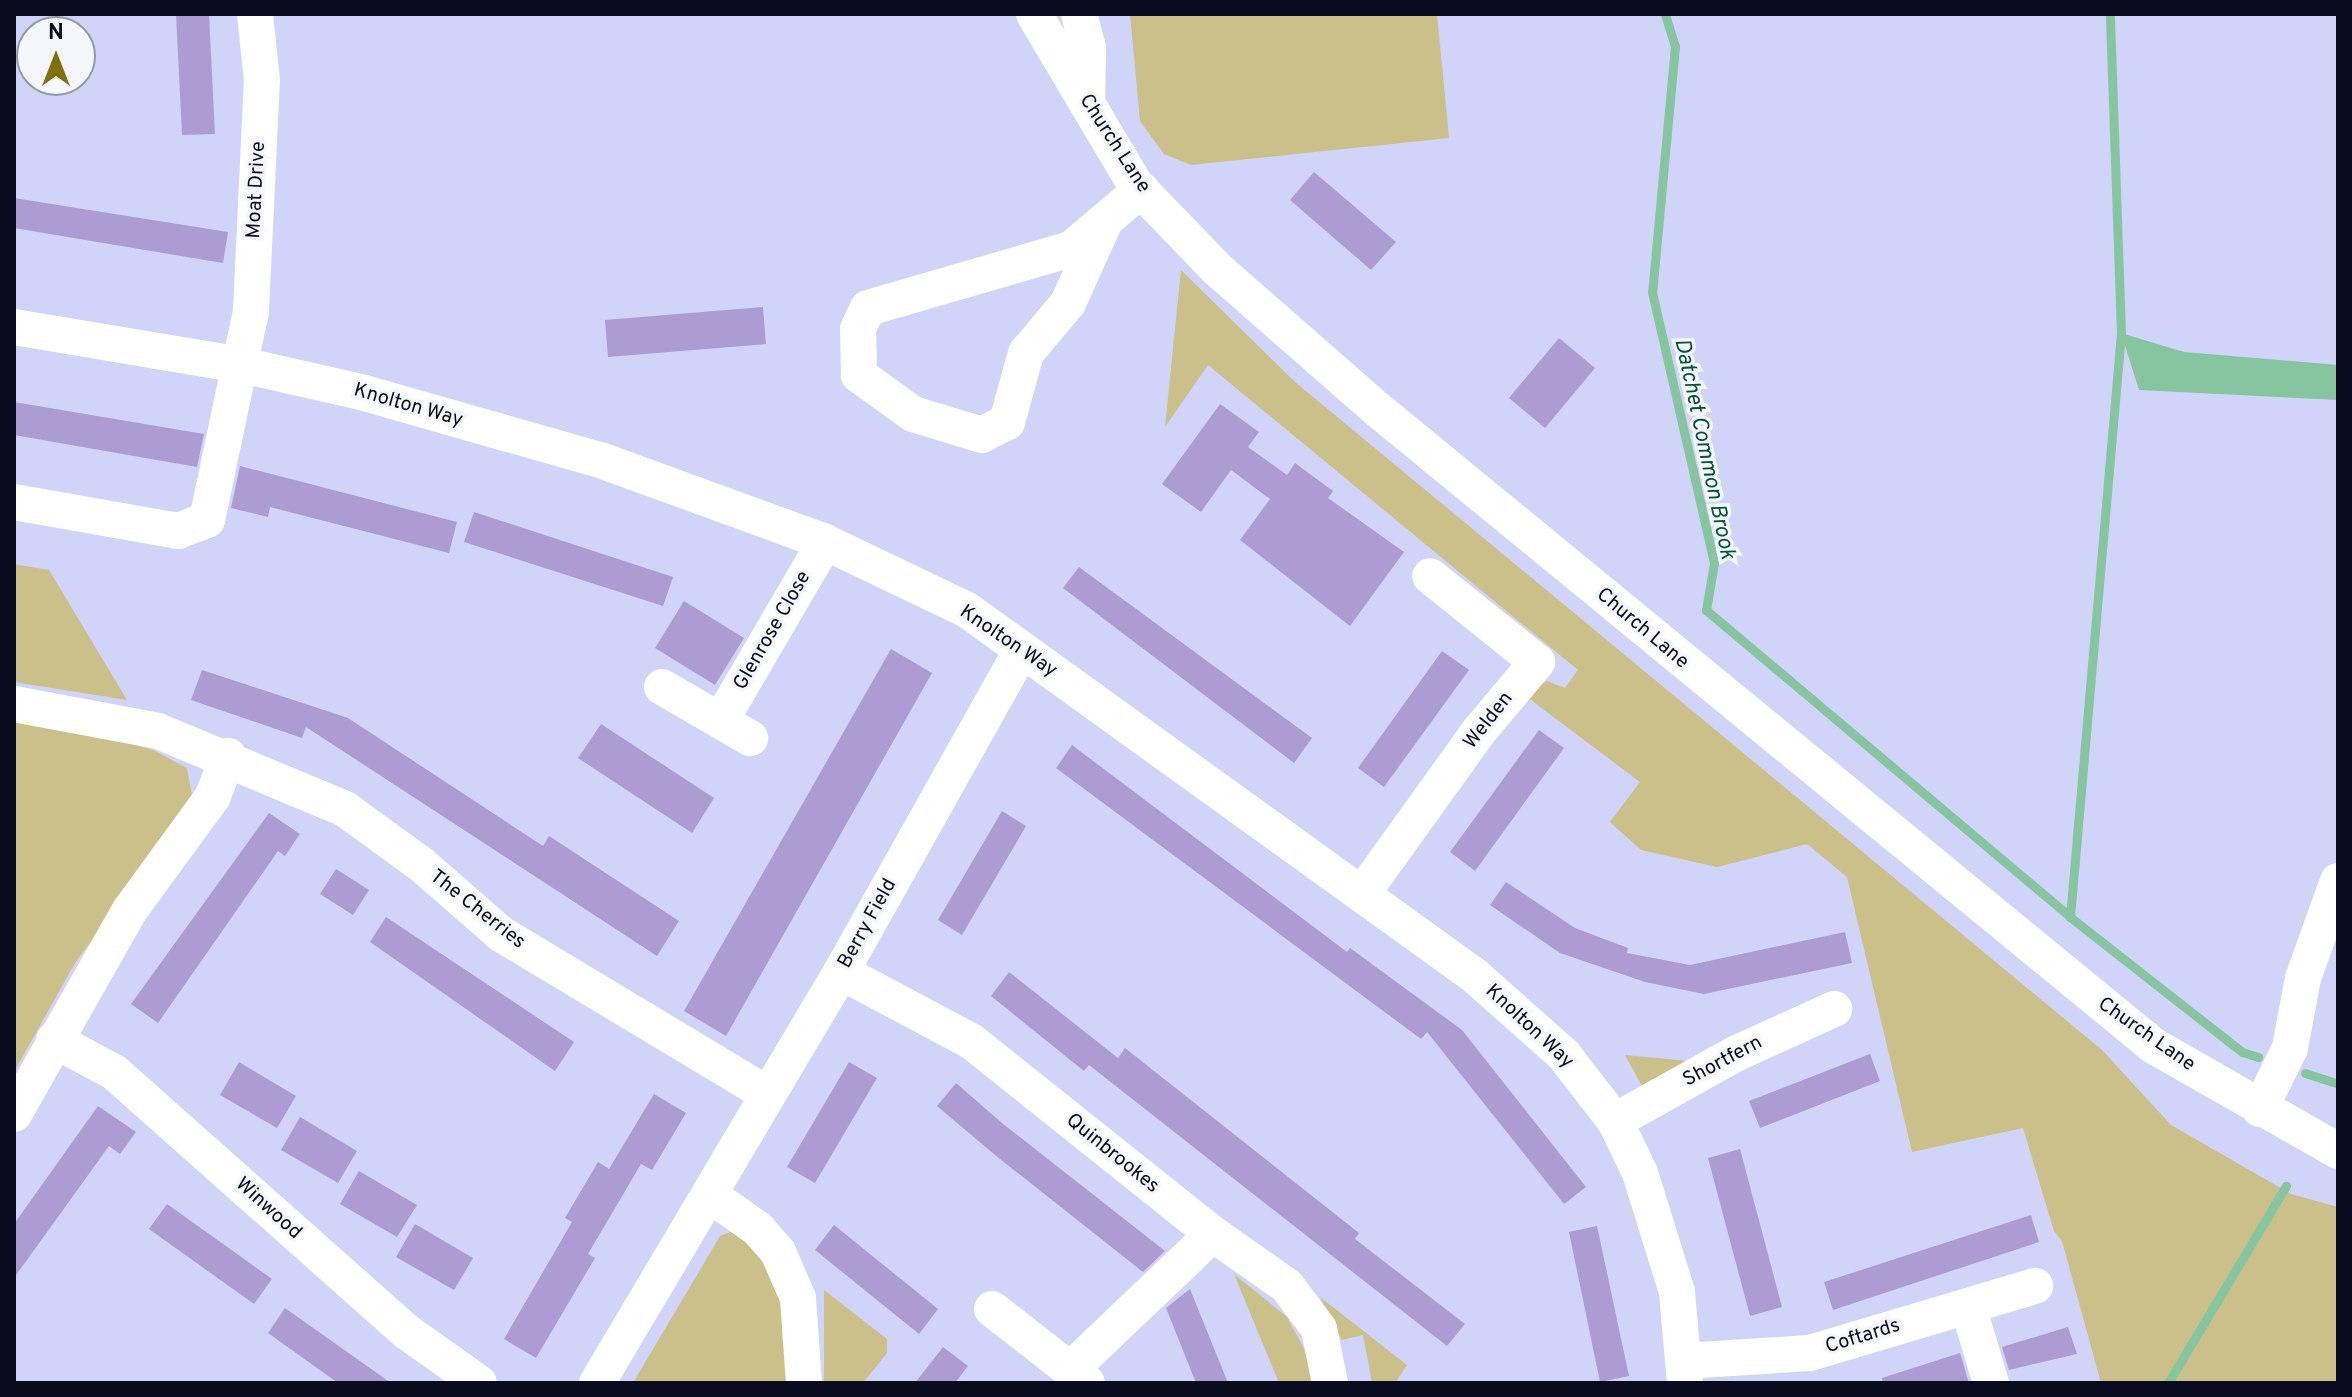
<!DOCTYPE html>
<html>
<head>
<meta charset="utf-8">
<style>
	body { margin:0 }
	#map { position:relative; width:2352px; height:1397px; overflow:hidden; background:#cfd4f8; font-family:Overpass,sans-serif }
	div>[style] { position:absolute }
	.green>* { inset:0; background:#cbc089 }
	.water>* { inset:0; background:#87c5a1 }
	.stream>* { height:9px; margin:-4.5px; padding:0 4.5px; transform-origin:4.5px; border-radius:4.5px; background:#87c5a1 }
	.building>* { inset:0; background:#ad9cd4 }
	.minor>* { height:36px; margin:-18px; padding:0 18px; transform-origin:18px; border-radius:18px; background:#fff }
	span { translate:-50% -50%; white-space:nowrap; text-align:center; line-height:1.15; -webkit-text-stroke:7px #f6f7fd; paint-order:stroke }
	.street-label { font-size:20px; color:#0a0b1f }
	.water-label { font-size:22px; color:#025332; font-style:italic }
	.frame { position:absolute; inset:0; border:16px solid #0a0b1f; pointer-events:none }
	.north { position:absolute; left:16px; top:16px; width:80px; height:80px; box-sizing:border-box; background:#f6f7fd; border:2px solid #9899a4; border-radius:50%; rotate:0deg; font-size:22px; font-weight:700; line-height:32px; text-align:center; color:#0a0b1f }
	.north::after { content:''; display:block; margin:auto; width:28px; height:36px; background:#817010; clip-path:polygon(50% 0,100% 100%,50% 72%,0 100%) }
</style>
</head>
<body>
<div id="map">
	<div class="green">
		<i style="clip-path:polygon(1130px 14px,1437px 14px,1449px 138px,1191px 165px,1164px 154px,1140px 121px)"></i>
		<i style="clip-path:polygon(1181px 270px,1295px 382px,2102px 1050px,2171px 1125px,2291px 1194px,2338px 1207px,2338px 1383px,2101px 1383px,2062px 1241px,2054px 1231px,2023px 1128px,1912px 1152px,1847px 877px,1807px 844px,1717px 867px,1641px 850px,1610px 822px,1640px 782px,1523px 694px,1547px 681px,1565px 688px,1578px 670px,1208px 365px,1165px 427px)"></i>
		<i style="clip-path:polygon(14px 564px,49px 570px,127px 700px,14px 682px)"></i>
		<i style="clip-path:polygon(14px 719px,65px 726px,153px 750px,187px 768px,193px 801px,75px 963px,14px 1072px)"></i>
		<i style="clip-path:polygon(1625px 1055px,1688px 1061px,1642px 1086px)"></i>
		<i style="clip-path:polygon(744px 1227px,784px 1281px,786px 1383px,633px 1383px,720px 1236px)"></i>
		<i style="clip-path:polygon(1234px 1274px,1287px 1317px,1309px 1358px,1313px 1383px,1279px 1383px)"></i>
		<i style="clip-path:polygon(824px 1290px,887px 1339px,887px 1353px,863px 1383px,824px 1383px)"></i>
		<i style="clip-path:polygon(1320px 1297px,1407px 1365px,1395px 1383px,1372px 1383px,1363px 1335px,1342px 1340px)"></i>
	</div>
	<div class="water">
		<i style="clip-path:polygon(2121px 333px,2184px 352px,2338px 365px,2338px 400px,2139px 390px)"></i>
	</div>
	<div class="stream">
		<i style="left:1665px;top:14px;width:34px;rotate:73deg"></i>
		<i style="left:1675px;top:46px;width:247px;rotate:95.3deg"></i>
		<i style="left:1652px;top:292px;width:278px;rotate:77.1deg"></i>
		<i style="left:1714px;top:563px;width:48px;rotate:99.7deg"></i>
		<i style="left:1706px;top:610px;width:476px;rotate:40.1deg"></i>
		<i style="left:2070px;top:917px;width:219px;rotate:38.1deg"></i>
		<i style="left:2242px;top:1052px;width:17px;rotate:17deg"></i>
		<i style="left:2070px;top:917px;width:586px;rotate:-85.01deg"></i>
		<i style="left:2121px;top:333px;width:319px;rotate:-92deg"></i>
		<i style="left:2305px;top:1073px;width:35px;rotate:18deg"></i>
		<i style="left:2168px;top:1383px;width:230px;rotate:-59.1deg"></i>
	</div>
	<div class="building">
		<i style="clip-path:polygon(176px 14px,209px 14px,215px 134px,182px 135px)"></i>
		<i style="clip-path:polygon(1314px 172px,1396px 242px,1371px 270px,1290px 200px)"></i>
		<i style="clip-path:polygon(14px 198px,228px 232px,223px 263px,14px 228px)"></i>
		<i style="clip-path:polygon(763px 307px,766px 344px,608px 357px,605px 320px)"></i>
		<i style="clip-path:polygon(1559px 338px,1595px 368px,1545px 428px,1509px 398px)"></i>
		<i style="clip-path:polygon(14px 402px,204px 434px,197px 467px,14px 435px)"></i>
		<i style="clip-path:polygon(1220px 404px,1259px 432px,1248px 447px,1287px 475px,1295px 463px,1333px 491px,1328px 498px,1404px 552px,1350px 626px,1240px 540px,1270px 499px,1231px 470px,1201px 512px,1162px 484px)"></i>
		<i style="clip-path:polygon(240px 466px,457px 522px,449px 553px,270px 507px,268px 517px,231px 508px)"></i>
		<i style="clip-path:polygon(474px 512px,673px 577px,663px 606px,464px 542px)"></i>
		<i style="clip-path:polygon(1079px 567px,1312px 738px,1294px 763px,1063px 588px)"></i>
		<i style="clip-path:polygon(684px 601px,744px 638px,715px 685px,655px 648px)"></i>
		<i style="clip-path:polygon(891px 649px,932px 673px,726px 1036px,684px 1011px)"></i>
		<i style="clip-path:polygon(1442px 651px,1469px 670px,1384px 787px,1358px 768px)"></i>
		<i style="clip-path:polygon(202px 670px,348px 718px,543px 846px,549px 836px,679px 921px,657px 956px,306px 727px,302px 738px,191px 700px)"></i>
		<i style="clip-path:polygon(601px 724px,714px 798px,692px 833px,578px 758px)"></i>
		<i style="clip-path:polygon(1539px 730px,1564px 748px,1475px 871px,1450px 852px)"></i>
		<i style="clip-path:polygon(1072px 745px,1347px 952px,1350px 948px,1462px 1030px,1586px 1187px,1564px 1204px,1427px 1032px,1421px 1039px,1056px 768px)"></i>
		<i style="clip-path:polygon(1002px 811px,1026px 826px,962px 935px,938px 920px)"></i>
		<i style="clip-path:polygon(269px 813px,300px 834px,285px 856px,278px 851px,158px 1023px,131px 1004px)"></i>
		<i style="clip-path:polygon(336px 869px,369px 890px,353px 915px,320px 894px)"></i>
		<i style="clip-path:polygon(1506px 882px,1575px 928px,1628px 948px,1627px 953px,1690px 965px,1845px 932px,1852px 963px,1704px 994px,1645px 982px,1560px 953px,1490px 905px)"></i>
		<i style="clip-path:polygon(386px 917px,574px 1042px,555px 1071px,370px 942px)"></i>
		<i style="clip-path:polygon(1009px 972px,1118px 1058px,1125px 1048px,1359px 1233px,1355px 1239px,1465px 1324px,1447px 1346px,1089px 1065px,1084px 1071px,991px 996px)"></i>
		<i style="clip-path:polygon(1870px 1054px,1880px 1081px,1760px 1128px,1749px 1101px)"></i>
		<i style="clip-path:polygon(239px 1062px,296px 1096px,277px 1128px,220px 1095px)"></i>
		<i style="clip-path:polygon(849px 1062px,877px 1078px,815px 1183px,787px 1167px)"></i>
		<i style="clip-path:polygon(956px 1083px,1002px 1123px,1165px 1251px,1143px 1272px,995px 1155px,937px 1106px)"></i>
		<i style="clip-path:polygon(654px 1094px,686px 1113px,652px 1170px,641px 1164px,588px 1254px,595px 1258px,536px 1358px,504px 1339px,572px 1222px,565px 1218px,598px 1162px,609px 1169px)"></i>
		<i style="clip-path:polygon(98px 1106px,136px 1132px,120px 1154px,109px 1146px,14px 1278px,14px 1224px)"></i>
		<i style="clip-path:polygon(300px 1117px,357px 1151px,338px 1183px,281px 1150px)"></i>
		<i style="clip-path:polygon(1740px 1149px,1782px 1307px,1750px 1316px,1708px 1158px)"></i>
		<i style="clip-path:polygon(359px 1171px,417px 1205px,397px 1237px,340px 1204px)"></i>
		<i style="clip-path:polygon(167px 1204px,272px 1279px,254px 1304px,149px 1229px)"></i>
		<i style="clip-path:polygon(2031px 1215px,2039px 1242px,1833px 1310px,1824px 1282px)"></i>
		<i style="clip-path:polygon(415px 1224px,473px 1258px,454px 1290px,396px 1257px)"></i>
		<i style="clip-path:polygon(834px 1225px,938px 1309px,919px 1334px,815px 1250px)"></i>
		<i style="clip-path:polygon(1597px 1226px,1629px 1376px,1600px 1382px,1569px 1232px)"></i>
		<i style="clip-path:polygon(1190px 1289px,1228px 1383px,1196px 1383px,1166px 1308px)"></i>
		<i style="clip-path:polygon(285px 1308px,391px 1383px,338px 1383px,268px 1333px)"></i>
		<i style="clip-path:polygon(2068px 1327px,2077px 1354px,2009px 1370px,2002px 1347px)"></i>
		<i style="clip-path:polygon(943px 1347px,968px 1366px,955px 1383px,915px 1383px)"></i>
		<i style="clip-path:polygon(1960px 1353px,1969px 1383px,1883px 1383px,1882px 1378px)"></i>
	</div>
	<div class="minor">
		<i style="left:1034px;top:14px;width:198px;rotate:59.3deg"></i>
		<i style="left:1135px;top:184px;width:118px;rotate:46deg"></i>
		<i style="left:1217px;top:269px;width:213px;rotate:41.2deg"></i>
		<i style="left:1377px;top:409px;width:1005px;rotate:39.35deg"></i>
		<i style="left:2154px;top:1046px;width:212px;rotate:29.7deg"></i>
		<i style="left:1079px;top:14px;width:34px;rotate:75deg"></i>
		<i style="left:1088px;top:47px;width:56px;rotate:91deg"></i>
		<i style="left:1104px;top:223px;width:88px;rotate:114.2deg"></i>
		<i style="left:1068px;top:303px;width:65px;rotate:130deg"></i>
		<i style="left:1026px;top:353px;width:72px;rotate:105.4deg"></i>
		<i style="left:1007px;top:422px;width:28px;rotate:153deg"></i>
		<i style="left:982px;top:435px;width:72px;rotate:-163.1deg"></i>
		<i style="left:913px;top:414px;width:67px;rotate:-144.2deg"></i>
		<i style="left:859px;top:375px;width:46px;rotate:-91.2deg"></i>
		<i style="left:858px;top:329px;width:23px;rotate:-65deg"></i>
		<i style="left:868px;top:308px;width:211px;rotate:-16.2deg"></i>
		<i style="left:1071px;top:249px;width:92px;rotate:-40.1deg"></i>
		<i style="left:14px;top:327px;width:231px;rotate:9.5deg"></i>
		<i style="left:242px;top:365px;width:122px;rotate:12.8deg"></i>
		<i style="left:361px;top:392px;width:252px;rotate:15.9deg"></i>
		<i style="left:603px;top:461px;width:236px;rotate:20deg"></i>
		<i style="left:825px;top:542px;width:157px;rotate:25.6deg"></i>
		<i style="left:967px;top:610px;width:626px;rotate:35.77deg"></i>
		<i style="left:1475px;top:976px;width:118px;rotate:41.6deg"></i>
		<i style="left:1563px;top:1054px;width:85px;rotate:52.2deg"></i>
		<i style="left:1615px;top:1121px;width:58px;rotate:64.3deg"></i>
		<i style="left:1640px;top:1173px;width:125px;rotate:72.7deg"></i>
		<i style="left:1677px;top:1292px;width:91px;rotate:85deg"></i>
		<i style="left:14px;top:502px;width:167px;rotate:10deg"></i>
		<i style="left:178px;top:531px;width:31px;rotate:-21deg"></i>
		<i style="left:207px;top:520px;width:214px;rotate:-78.1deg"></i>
		<i style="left:251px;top:311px;width:231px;rotate:-87.3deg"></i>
		<i style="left:262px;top:80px;width:66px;rotate:-96.1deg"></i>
		<i style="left:662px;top:687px;width:102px;rotate:30.1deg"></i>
		<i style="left:14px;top:704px;width:147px;rotate:10.6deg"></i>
		<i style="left:158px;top:731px;width:203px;rotate:22.6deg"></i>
		<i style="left:345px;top:809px;width:95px;rotate:36deg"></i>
		<i style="left:422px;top:865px;width:105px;rotate:41.1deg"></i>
		<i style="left:501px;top:934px;width:309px;rotate:31deg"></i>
		<i style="left:721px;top:720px;width:206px;rotate:-59.7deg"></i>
		<i style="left:1362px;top:894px;width:202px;rotate:-54.3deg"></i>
		<i style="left:1480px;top:730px;width:89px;rotate:-50deg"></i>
		<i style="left:1537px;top:662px;width:137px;rotate:-141.2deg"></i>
		<i style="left:841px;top:972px;width:147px;rotate:28deg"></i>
		<i style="left:971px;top:1041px;width:310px;rotate:38.6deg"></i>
		<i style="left:1213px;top:1234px;width:90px;rotate:35.1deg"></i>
		<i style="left:1287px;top:1286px;width:54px;rotate:53.3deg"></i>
		<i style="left:1319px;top:1329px;width:55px;rotate:78.5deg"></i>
		<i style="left:54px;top:1040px;width:68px;rotate:28.1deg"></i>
		<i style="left:114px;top:1072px;width:392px;rotate:41.6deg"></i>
		<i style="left:407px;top:1332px;width:88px;rotate:35.3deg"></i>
		<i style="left:2260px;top:1109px;width:68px;rotate:-63.8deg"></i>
		<i style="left:2290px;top:1048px;width:71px;rotate:-79.5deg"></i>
		<i style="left:2303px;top:978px;width:103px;rotate:-70.2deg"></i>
		<i style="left:14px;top:1114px;width:235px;rotate:-60.4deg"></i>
		<i style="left:130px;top:910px;width:141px;rotate:-53.9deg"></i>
		<i style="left:213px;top:796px;width:43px;rotate:-69.4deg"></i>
		<i style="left:1615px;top:1121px;width:137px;rotate:-29.2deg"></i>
		<i style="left:1735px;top:1054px;width:109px;rotate:-24.4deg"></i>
		<i style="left:710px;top:1195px;width:59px;rotate:35.3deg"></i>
		<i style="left:758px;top:1229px;width:30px;rotate:49deg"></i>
		<i style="left:778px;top:1252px;width:50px;rotate:66.5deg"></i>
		<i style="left:798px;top:1298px;width:85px;rotate:86deg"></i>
		<i style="left:1968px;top:1306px;width:80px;rotate:73.4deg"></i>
		<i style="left:992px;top:1309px;width:120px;rotate:37.9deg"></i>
		<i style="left:1685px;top:1361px;width:125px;rotate:-3.7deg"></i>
		<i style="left:1810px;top:1353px;width:235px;rotate:-16.6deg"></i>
		<i style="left:1071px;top:1369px;width:196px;rotate:-43.6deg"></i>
		<i style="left:597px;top:1383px;width:478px;rotate:-59.3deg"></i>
		<i style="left:841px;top:972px;width:369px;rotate:-60.7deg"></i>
	</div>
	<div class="street-label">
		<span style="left:1114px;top:144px;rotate:57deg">Church Lane</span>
		<span style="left:257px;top:190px;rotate:-87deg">Moat Drive</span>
		<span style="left:408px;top:406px;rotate:16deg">Knolton Way</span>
		<span style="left:1642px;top:629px;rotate:40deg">Church Lane</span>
		<span style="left:773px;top:631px;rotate:-60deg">Glenrose Close</span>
		<span style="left:1008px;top:642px;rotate:34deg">Knolton Way</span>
		<span style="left:1489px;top:721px;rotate:-52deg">Welden</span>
		<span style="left:477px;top:910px;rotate:38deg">The Cherries</span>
		<span style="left:868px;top:924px;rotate:-61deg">Berry Field</span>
		<span style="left:1529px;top:1027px;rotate:43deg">Knolton Way</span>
		<span style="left:2146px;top:1035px;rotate:35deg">Church Lane</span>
		<span style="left:1723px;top:1062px;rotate:-28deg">Shortfern</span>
		<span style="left:1112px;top:1154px;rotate:39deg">Quinbrookes</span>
		<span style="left:268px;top:1209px;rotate:42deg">Winwood</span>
		<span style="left:1863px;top:1337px;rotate:-17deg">Coftards</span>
	</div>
	<div class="water-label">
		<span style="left:1704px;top:449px;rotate:78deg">Datchet Common Brook</span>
	</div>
	<div class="frame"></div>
	<div class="north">N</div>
</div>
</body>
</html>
